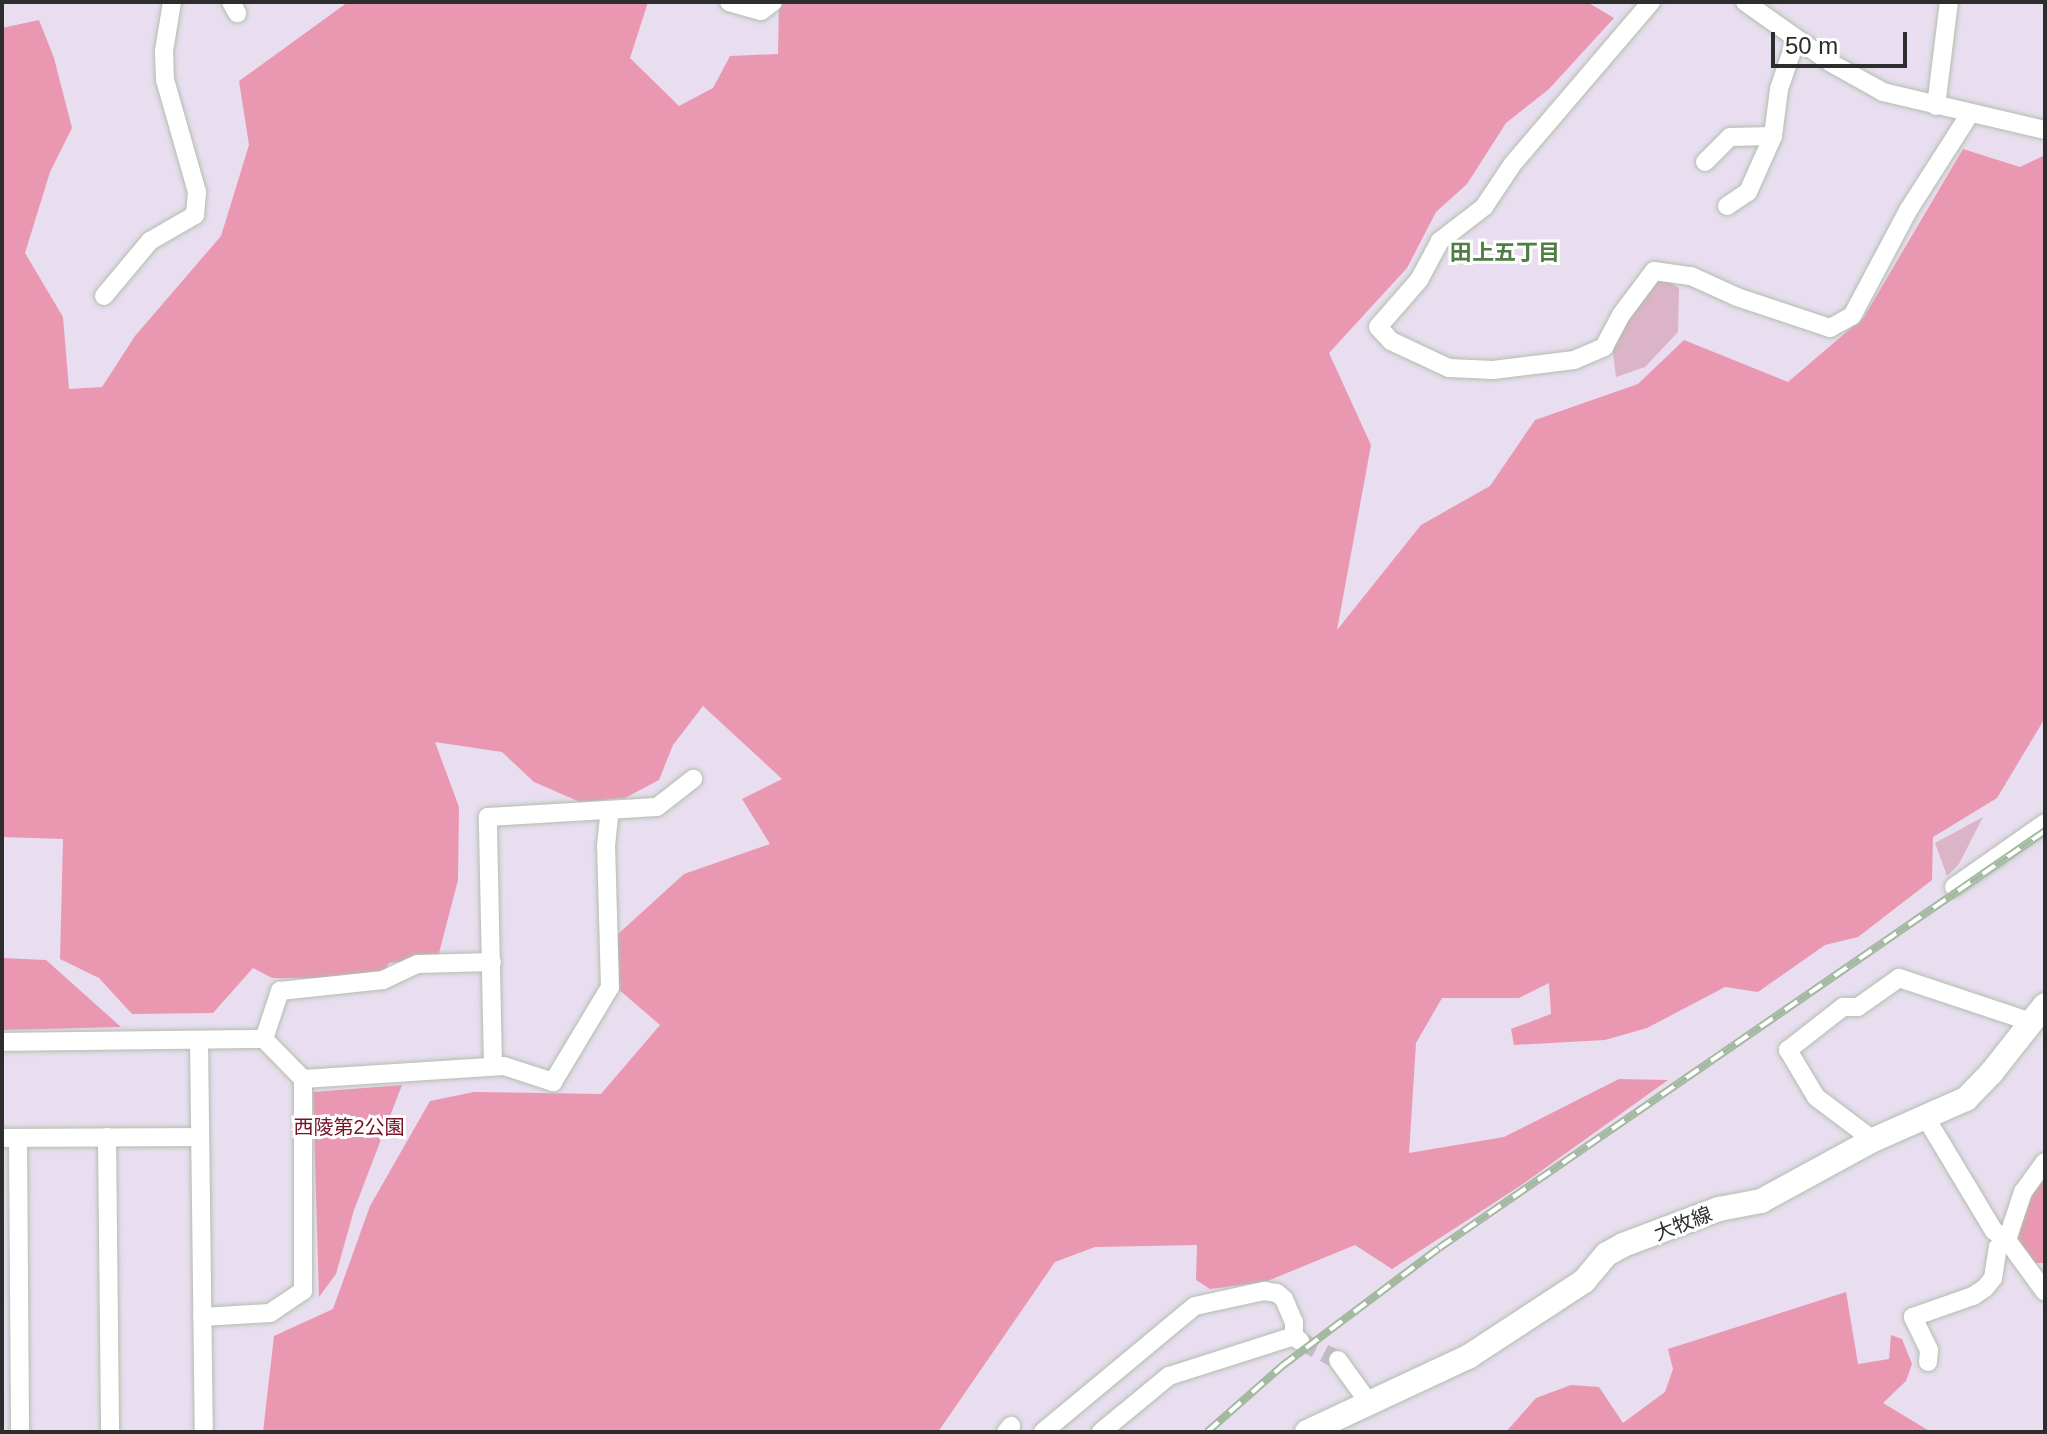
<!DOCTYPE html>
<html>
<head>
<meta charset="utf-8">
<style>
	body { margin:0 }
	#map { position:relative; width:2047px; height:1434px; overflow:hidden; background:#e8deef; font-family:Arial,"Noto Sans JP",sans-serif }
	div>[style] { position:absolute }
	.green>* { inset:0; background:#ea97b2 }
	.cemetery>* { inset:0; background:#dbb4c7 }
	.street-tunnel>* { height:18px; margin-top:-9px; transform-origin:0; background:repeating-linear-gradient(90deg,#c3bbc8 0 18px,transparent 0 27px) }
	.roads { filter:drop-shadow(0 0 2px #b2beae) drop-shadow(0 0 2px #b2beae) }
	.street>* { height:18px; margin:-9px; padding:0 9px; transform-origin:9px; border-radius:9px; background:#fff }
	.secondary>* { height:24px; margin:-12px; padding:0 12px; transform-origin:12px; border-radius:12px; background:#fff }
	.rail>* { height:8px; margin-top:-4px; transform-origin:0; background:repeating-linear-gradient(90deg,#fff 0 15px,#a3b9a0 0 30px); box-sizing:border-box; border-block:2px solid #a3b9a0 }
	span { translate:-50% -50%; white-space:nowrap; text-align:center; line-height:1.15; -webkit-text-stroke:6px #fff; paint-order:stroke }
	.park-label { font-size:20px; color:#731427 }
	.street-label { font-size:20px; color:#2d2d2d }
	.neighbourhood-label { font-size:22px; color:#4f7d45; font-weight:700 }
	.frame { position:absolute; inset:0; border:4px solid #2d2d2d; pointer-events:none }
	.scale { position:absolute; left:1771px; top:32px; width:136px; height:36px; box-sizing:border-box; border:4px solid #2d2d2d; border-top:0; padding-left:10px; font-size:24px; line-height:28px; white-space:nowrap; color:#2d2d2d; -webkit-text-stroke:6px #fff; paint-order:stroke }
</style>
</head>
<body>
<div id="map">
	<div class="green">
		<i style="clip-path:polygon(348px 2px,648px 2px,630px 58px,679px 106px,713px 88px,730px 56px,778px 54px,779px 2px,1587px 2px,1614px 18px,1549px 89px,1506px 123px,1467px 184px,1436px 212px,1407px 268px,1329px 353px,1371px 445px,1337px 630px,1421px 525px,1490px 486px,1535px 420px,1638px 384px,1684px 340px,1788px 382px,1864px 317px,1963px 149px,2020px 167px,2045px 155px,2045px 718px,1997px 798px,1933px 837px,1932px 880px,1858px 937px,1825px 945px,1758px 992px,1725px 987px,1647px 1028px,1605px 1040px,1514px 1045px,1511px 1029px,1551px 1014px,1549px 983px,1519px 998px,1442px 998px,1416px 1043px,1409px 1153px,1504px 1137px,1619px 1079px,1668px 1080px,1523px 1184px,1392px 1269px,1355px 1245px,1265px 1282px,1210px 1289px,1196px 1280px,1197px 1245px,1095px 1247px,1055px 1262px,938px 1432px,263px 1432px,274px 1336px,333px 1309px,370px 1206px,430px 1101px,474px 1092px,601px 1094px,660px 1025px,617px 988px,617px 935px,684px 874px,770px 844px,742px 799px,782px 779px,703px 706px,673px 745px,659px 780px,625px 798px,580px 802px,534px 782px,502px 752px,435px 742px,459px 807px,458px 880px,438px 957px,389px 963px,380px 979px,272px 978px,253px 968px,213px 1013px,132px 1014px,99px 978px,60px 959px,63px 839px,2px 837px,2px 28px,39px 20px,54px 58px,72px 128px,50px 172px,25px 253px,63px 317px,69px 389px,102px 387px,135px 336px,221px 236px,249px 145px,239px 81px)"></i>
		<i style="clip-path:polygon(2px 958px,46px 960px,121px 1027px,2px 1030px)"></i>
		<i style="clip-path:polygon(402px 1085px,354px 1210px,336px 1274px,319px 1297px,313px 1092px)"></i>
		<i style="clip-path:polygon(2045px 1172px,2045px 1263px,2031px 1263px,2018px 1241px,2022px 1216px,2030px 1190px)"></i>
		<i style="clip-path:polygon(1846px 1292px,1858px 1364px,1889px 1359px,1891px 1335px,1902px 1339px,1912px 1364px,1906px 1381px,1883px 1403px,1931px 1432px,1506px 1432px,1536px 1398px,1571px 1385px,1599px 1387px,1623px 1423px,1665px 1392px,1673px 1369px,1668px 1349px)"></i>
	</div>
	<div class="cemetery">
		<i style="clip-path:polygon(1657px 275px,1679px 288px,1678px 332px,1645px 367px,1616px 377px,1612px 345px)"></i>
		<i style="clip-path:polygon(1983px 817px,1959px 864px,1947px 876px,1935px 843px)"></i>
	</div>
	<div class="street-tunnel">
		<i style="left:1300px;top:1341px;width:42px;rotate:26.6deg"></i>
	</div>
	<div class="roads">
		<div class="street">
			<i style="left:231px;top:2px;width:13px;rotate:61deg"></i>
			<i style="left:729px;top:2px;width:33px;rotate:16deg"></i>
			<i style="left:761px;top:11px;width:15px;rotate:-37deg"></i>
			<i style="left:1651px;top:2px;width:214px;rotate:130.5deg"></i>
			<i style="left:1512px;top:165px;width:50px;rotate:123.7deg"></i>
			<i style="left:1484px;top:207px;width:56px;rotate:142.3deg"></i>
			<i style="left:1440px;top:241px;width:44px;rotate:118.3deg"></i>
			<i style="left:1419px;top:280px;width:62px;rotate:131.1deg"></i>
			<i style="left:1378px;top:327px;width:19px;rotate:47deg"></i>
			<i style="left:1391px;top:341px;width:64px;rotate:25deg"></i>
			<i style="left:1449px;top:368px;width:44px;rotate:2.6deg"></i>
			<i style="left:1493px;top:370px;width:82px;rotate:-7deg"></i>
			<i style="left:1574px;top:360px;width:33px;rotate:-23deg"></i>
			<i style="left:1604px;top:347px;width:36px;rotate:-62deg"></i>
			<i style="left:1621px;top:315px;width:55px;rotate:-53.1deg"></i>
			<i style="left:1654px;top:271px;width:37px;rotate:8deg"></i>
			<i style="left:1691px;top:276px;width:51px;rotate:24.5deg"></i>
			<i style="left:1737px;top:297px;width:98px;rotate:18.4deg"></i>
			<i style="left:1830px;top:328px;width:25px;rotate:-29deg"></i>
			<i style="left:1852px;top:316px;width:121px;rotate:-62deg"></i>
			<i style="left:1909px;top:209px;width:112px;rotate:-57.4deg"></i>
			<i style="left:1745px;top:2px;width:105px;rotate:35.3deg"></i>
			<i style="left:1831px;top:63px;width:60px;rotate:29.1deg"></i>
			<i style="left:1883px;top:92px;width:166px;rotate:13.2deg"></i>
			<i style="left:1936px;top:106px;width:105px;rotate:-82.9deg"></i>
			<i style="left:1705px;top:162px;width:35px;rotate:-45deg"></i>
			<i style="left:1730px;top:137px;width:43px;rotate:-1.3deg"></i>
			<i style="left:1727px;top:206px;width:25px;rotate:-34deg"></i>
			<i style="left:1748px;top:192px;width:61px;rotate:-65.9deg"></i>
			<i style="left:1773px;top:136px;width:47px;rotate:-82.7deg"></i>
			<i style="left:1779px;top:89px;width:53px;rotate:-71.2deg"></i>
			<i style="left:104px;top:296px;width:72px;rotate:-50.1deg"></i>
			<i style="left:150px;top:241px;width:52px;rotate:-30deg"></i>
			<i style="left:195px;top:215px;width:23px;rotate:-85deg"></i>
			<i style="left:197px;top:192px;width:116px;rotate:-105.9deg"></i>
			<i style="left:165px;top:80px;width:29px;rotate:-92deg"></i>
			<i style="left:164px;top:51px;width:50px;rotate:-80.7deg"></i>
			<i style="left:1954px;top:887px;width:111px;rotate:-35.1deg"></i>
			<i style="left:199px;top:1040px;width:392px;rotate:89.3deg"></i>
			<i style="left:2px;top:1042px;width:262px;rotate:-0.7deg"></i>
			<i style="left:493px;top:1066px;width:249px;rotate:-91.2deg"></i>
			<i style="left:488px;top:817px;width:169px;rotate:-3.4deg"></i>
			<i style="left:657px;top:807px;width:46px;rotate:-37.9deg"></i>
			<i style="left:303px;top:1079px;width:201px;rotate:-3.7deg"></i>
			<i style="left:504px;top:1066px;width:52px;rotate:18.1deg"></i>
			<i style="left:553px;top:1082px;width:111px;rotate:-59deg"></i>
			<i style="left:610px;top:987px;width:141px;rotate:-91.6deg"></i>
			<i style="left:606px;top:846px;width:36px;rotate:-84deg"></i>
			<i style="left:1926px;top:1118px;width:132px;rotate:59deg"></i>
			<i style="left:1994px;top:1231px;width:16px;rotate:35deg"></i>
			<i style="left:2007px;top:1240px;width:64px;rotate:53.8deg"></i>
			<i style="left:107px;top:1137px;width:295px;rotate:89.4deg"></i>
			<i style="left:2px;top:1138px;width:198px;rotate:-0.3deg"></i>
			<i style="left:18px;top:1138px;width:294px;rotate:89.6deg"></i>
			<i style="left:1873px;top:1140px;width:71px;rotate:-143deg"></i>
			<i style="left:1816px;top:1097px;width:55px;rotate:-120.8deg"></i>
			<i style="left:1788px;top:1050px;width:70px;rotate:-38deg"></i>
			<i style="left:1843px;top:1007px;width:15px"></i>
			<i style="left:1858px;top:1007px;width:50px;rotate:-35.3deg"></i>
			<i style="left:1899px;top:978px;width:139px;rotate:18.4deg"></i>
			<i style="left:202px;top:1317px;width:68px;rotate:-3.4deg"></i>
			<i style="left:270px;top:1313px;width:40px;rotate:-34deg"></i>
			<i style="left:303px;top:1291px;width:212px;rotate:-90deg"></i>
			<i style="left:303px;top:1079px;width:56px;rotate:-134.3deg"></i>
			<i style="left:264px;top:1039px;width:51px;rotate:-71.6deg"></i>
			<i style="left:280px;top:991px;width:104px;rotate:-6.1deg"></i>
			<i style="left:383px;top:980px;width:38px;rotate:-25deg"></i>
			<i style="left:418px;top:964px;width:74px;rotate:-1.5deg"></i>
			<i style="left:1338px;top:1360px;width:53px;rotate:54.2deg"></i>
			<i style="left:1928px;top:1362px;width:12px;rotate:-85deg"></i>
			<i style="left:1929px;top:1350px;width:37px;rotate:-116deg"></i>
			<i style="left:1913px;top:1317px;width:64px;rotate:-19.3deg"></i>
			<i style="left:1973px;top:1296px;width:14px;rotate:-34deg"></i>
			<i style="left:1985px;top:1288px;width:13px;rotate:-51deg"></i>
			<i style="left:1993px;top:1278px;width:31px;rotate:-81deg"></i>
			<i style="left:1998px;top:1247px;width:11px;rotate:-38deg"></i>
			<i style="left:2007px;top:1240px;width:51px;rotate:-71.6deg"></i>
			<i style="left:2023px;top:1192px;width:37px;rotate:-54deg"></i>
			<i style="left:1006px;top:1432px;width:8px;rotate:-50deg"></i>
			<i style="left:1043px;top:1432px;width:197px;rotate:-39.7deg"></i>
			<i style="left:1195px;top:1306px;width:71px;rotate:-12.3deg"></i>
			<i style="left:1264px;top:1291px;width:13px;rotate:9deg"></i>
			<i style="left:1277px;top:1293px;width:9px;rotate:41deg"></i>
			<i style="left:1284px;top:1299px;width:25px;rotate:67deg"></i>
			<i style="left:1294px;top:1322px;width:14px;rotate:90deg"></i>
			<i style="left:1101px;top:1432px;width:88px;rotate:-39.5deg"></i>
			<i style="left:1169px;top:1376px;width:131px;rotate:-17.7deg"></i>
			<i style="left:1294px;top:1336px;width:8px;rotate:40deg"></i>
		</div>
		<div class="secondary">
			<i style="left:1307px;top:1432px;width:178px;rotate:-25deg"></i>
			<i style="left:1468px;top:1357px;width:139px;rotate:-33.2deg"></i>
			<i style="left:1584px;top:1281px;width:35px;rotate:-50deg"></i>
			<i style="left:1607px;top:1254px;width:18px;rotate:-29deg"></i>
			<i style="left:1623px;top:1245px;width:103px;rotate:-20.6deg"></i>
			<i style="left:1719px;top:1209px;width:43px;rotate:-10.8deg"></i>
			<i style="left:1761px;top:1201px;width:128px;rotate:-28.6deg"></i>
			<i style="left:1873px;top:1140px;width:102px;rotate:-23.8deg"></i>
			<i style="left:1966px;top:1099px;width:37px;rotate:-46deg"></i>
			<i style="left:1992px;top:1072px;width:85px;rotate:-51.7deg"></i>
		</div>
	</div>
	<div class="rail">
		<i style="left:1207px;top:1432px;width:100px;rotate:-41.3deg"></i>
		<i style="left:1282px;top:1366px;width:196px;rotate:-36.9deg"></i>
		<i style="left:1439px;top:1248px;width:736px;rotate:-34.53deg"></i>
	</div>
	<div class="park-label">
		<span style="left:349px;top:1127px">西陵第2公園</span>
	</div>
	<div class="street-label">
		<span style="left:1683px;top:1224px;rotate:-21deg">大牧線</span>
	</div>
	<div class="neighbourhood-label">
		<span style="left:1505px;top:253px">田上五丁目</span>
	</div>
	<div class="frame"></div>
	<div class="scale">50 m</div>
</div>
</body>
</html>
